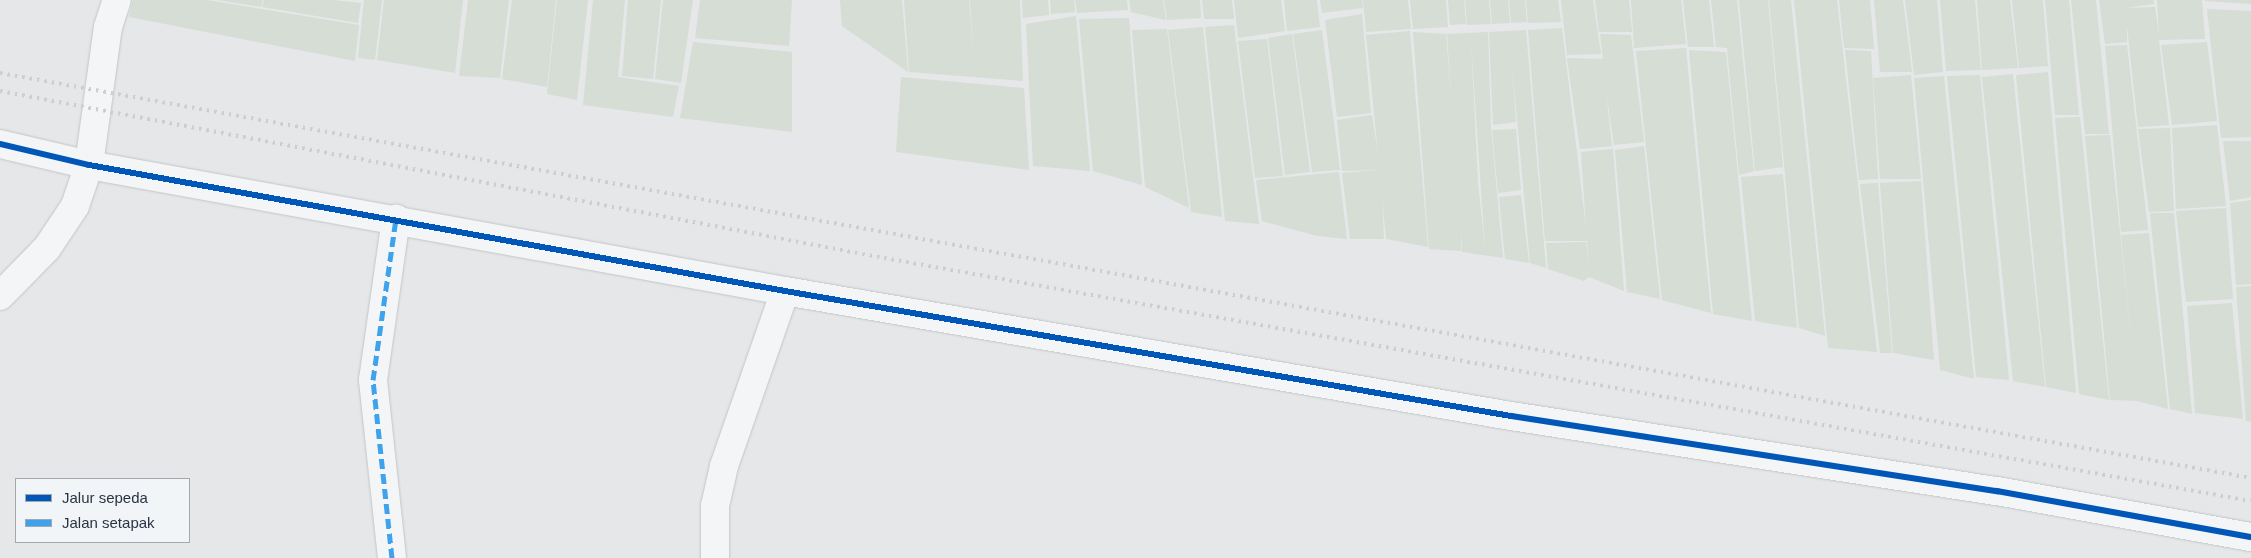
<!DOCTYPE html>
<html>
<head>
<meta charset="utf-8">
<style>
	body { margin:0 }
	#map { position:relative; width:2251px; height:558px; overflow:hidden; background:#e5e7e9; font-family:Arial,sans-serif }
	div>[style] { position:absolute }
	.green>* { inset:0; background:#d5ddd5 }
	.roads { filter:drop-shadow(0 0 1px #c3c5c7) drop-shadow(0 0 1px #c3c5c7) }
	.minor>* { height:28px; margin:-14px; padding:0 14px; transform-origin:14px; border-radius:14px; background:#f3f5f6 }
	.rail>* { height:4px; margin-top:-2px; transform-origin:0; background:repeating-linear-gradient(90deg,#cdced1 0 2.5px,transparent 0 7.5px) }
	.quiet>* { height:5px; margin-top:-2.5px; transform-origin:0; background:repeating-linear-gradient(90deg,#3ea3ec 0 10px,transparent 0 15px) }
	.cycleway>* { height:6px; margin:-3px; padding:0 3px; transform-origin:3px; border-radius:3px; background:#0057b8 }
	span { translate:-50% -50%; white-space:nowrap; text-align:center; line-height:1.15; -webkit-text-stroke:5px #f2f5f8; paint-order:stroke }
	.legend { position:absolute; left:15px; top:478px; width:175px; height:65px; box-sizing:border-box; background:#f2f5f8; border:1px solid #a2a7b0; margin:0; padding:6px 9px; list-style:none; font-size:15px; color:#2a3343 }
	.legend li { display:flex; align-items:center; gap:10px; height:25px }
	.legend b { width:25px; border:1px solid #a2a7b0 }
</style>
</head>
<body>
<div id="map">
	<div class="green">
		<i style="clip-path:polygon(133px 0,207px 0,359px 25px,355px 61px,129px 17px)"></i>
		<i style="clip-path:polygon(218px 0,263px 0,261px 7px)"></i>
		<i style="clip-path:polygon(264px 0,333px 0,361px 3px,358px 23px,262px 7px)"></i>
		<i style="clip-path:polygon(364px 0,382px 0,375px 60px,358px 58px)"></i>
		<i style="clip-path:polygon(384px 0,463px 0,455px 73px,377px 60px)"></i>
		<i style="clip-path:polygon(468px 0,509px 0,500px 78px,459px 76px)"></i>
		<i style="clip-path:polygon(512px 0,556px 0,547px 87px,502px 79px)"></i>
		<i style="clip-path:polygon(557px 0,588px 0,577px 100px,547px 94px)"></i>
		<i style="clip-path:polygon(593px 0,625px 0,618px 77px,679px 86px,673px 117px,583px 105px)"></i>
		<i style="clip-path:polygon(628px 0,661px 0,653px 79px,622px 76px)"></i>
		<i style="clip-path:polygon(663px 0,693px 0,681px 83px,655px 79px)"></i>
		<i style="clip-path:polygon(700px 0,792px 0,789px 46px,695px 38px)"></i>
		<i style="clip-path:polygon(840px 0,902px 0,908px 72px,842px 26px)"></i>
		<i style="clip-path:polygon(904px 0,969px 0,974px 62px,970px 0,1020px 0,1023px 81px,909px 72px)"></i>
		<i style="clip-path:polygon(1022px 0,1048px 0,1049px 15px,1023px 18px)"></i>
		<i style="clip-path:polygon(1050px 0,1074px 0,1075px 12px,1051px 14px)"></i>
		<i style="clip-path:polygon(1075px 0,1127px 0,1128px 10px,1077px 13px)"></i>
		<i style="clip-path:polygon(1129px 0,1163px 0,1166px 20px,1131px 12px)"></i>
		<i style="clip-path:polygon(1164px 0,1200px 0,1201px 18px,1167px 20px)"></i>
		<i style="clip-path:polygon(1202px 0,1232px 0,1234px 19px,1204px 19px)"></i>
		<i style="clip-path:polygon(1234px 0,1281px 0,1285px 31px,1238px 38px)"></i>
		<i style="clip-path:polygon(1284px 0,1317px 0,1320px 27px,1287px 31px)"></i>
		<i style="clip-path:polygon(1320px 0,1362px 0,1363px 8px,1322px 13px)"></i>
		<i style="clip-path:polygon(1363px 0,1408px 0,1411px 29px,1366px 32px)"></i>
		<i style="clip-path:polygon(1410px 0,1446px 0,1448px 27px,1413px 29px)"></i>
		<i style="clip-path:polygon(1448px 0,1464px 0,1466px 24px,1450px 25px)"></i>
		<i style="clip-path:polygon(1465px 0,1489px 0,1491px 24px,1467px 25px)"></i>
		<i style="clip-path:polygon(1490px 0,1508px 0,1510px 23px,1492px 24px)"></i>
		<i style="clip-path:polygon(1509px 0,1525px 0,1527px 22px,1511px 23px)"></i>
		<i style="clip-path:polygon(1526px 0,1558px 0,1561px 22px,1528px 23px)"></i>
		<i style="clip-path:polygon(1561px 0,1593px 0,1601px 54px,1567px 55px)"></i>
		<i style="clip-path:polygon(1595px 0,1629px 0,1632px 32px,1599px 32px)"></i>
		<i style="clip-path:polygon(1631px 0,1681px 0,1686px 44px,1634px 48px)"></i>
		<i style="clip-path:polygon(1683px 0,1709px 0,1714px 47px,1688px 47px)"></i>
		<i style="clip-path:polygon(1711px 0,1737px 0,1754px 171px,1739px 175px,1727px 48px,1716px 47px)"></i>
		<i style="clip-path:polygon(1739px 0,1768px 0,1783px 167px,1755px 171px)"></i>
		<i style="clip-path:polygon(1769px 0,1791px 0,1825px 336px,1799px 328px)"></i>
		<i style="clip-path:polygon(1794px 0,1837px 0,1877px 352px,1828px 348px)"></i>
		<i style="clip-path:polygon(1839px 0,1870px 0,1874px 49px,1844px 48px)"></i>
		<i style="clip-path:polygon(1874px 0,1903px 0,1912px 72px,1880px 72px)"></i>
		<i style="clip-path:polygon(1905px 0,1937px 0,1943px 72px,1914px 75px)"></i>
		<i style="clip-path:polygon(1940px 0,1975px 0,1981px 70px,1946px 71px)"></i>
		<i style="clip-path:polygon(1977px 0,2010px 0,2018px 68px,1982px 70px)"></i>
		<i style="clip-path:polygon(2012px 0,2043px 0,2048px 66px,2019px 68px)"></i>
		<i style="clip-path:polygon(2045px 0,2069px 0,2079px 115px,2055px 115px)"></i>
		<i style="clip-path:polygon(2071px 0,2096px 0,2109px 134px,2085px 134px)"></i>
		<i style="clip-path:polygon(2099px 0,2153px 0,2154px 4px,2125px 8px,2155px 7px,2159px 35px,2157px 0,2202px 0,2205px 39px,2159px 40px,2169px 125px,2138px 127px,2127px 26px,2127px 42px,2105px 44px)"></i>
		<i style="clip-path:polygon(2205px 0,2251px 0,2251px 4px,2205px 1px)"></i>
		<i style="clip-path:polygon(2207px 9px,2251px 11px,2251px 137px,2221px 138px)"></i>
		<i style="clip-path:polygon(1362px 14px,1371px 113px,1337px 117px,1325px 20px)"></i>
		<i style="clip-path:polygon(1076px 16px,1090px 171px,1033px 166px,1026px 24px)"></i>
		<i style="clip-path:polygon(1129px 18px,1142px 185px,1093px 171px,1079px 19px)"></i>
		<i style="clip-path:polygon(1234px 25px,1259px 224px,1225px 221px,1205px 27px)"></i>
		<i style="clip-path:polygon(1203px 27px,1222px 217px,1191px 212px,1168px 30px)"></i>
		<i style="clip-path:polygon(1562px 28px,1586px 228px,1581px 152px,1613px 149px,1624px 291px,1589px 277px,1584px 281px,1548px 269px,1546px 243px,1586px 242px,1589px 264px,1587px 241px,1545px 241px,1528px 30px)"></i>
		<i style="clip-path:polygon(1167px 29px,1189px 208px,1145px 187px,1132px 30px)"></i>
		<i style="clip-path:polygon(1322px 30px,1340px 170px,1312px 172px,1293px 34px)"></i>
		<i style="clip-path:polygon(1526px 30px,1546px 268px,1530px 263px,1512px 63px,1516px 122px,1493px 125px,1489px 32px)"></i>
		<i style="clip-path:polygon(1410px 31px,1428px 247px,1386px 239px,1382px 197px,1384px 239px,1350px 239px,1342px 173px,1379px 170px,1342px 171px,1337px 120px,1372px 115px,1378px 153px,1366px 35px)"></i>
		<i style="clip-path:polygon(evenodd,1413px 32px,1446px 34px,1452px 106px,1447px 34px,1488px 32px,1491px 128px,1503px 258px,1462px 252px,1461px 231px,1461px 251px,1429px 249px,1413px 32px,1471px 43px,1485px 248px,1478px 183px,1471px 43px)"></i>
		<i style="clip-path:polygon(1292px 34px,1310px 172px,1285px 175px,1268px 38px)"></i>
		<i style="clip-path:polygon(1600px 34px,1631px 35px,1644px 142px,1614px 145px,1606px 91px,1612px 146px,1580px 149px,1567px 58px,1603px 59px)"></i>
		<i style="clip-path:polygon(1267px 39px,1283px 176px,1255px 178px,1238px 41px)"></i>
		<i style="clip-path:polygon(693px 42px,792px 52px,792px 132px,680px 118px)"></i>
		<i style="clip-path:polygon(2207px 42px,2217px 121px,2172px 125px,2161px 45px)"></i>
		<i style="clip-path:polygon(2127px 45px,2148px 230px,2121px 232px,2105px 46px)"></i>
		<i style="clip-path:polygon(1686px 48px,1711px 313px,1662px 300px,1636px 51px)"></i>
		<i style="clip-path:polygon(1689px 50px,1726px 52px,1752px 321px,1713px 314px)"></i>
		<i style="clip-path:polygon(1845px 50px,1871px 51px,1878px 179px,1859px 180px)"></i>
		<i style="clip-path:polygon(2048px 72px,2076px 393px,2046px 387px,2016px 75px)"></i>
		<i style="clip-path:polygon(2013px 74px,2045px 387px,2013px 381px,1982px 77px)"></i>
		<i style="clip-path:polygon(1911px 75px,1921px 179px,1880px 179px,1873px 78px)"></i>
		<i style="clip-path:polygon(1980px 75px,2009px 380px,1976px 377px,1947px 76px)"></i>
		<i style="clip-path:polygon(1944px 76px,1974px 379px,1940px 370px,1914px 78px)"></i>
		<i style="clip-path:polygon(901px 77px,1024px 88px,1029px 170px,896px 152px)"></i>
		<i style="clip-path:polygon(2080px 117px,2109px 400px,2079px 394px,2055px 118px)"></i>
		<i style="clip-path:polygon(2217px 125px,2226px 206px,2176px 209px,2172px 128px)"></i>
		<i style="clip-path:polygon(2170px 128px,2174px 211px,2149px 212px,2138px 129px)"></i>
		<i style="clip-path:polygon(1516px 129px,1521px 190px,1498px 193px,1492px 130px)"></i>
		<i style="clip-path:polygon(2110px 135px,2133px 358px,2121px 235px,2149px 233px,2168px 409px,2137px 401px,2110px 400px,2085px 136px)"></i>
		<i style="clip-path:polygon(2223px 141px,2251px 141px,2251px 197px,2230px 201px)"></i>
		<i style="clip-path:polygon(1644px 146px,1660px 299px,1627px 292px,1615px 150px)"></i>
		<i style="clip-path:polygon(1339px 172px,1347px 239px,1317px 236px,1262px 221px,1256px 180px)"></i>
		<i style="clip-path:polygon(1783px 174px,1797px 328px,1755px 321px,1741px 177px)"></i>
		<i style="clip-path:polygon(1921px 181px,1934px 360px,1893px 353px,1880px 183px)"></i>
		<i style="clip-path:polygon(1878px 183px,1892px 353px,1880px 353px,1860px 184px)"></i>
		<i style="clip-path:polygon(1521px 195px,1529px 263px,1505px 259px,1499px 197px)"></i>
		<i style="clip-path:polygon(2251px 200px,2251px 284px,2236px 285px,2230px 203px)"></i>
		<i style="clip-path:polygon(2226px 208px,2233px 299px,2186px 302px,2176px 211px)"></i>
		<i style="clip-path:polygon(2150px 213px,2174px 213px,2192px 414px,2170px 409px)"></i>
		<i style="clip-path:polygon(2251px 286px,2251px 422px,2246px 421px,2236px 287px)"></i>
		<i style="clip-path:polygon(2232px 303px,2243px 419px,2195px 413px,2187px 306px)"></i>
	</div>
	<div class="roads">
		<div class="minor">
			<i style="left:0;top:144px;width:91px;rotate:13.3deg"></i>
			<i style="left:89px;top:165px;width:707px;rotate:10.26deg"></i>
			<i style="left:785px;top:291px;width:737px;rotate:9.77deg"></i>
			<i style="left:1511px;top:416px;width:492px;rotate:8.8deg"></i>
			<i style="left:1997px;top:491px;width:258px;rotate:10.3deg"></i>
			<i style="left:0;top:296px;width:67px;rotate:-45.6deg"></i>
			<i style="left:47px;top:248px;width:50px;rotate:-56.3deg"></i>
			<i style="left:75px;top:206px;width:43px;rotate:-71.1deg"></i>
			<i style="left:89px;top:165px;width:139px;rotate:-82.2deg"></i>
			<i style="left:108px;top:27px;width:28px;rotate:-72deg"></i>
			<i style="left:392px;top:558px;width:179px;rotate:-96.1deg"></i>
			<i style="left:373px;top:380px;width:163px;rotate:-81.9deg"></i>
			<i style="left:715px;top:558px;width:52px;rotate:-90deg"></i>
			<i style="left:715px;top:506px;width:41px;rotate:-77.3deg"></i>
			<i style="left:724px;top:466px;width:185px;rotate:-70.8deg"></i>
		</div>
	</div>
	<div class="rail">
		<i style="left:0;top:73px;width:2287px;rotate:10.2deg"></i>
		<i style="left:0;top:91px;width:900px;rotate:10.7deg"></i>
		<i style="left:884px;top:258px;width:1388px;rotate:10.08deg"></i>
	</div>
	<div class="quiet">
		<i style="left:392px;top:558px;width:179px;rotate:-96.1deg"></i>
		<i style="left:373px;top:380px;width:163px;rotate:-81.9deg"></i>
	</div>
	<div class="cycleway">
		<i style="left:0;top:144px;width:91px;rotate:13.3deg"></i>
		<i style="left:89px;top:165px;width:707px;rotate:10.26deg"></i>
		<i style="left:785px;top:291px;width:737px;rotate:9.77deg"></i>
		<i style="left:1511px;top:416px;width:492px;rotate:8.8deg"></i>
		<i style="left:1997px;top:491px;width:258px;rotate:10.3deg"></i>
	</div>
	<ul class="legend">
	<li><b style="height:6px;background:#0057b8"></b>Jalur sepeda</li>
	<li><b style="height:6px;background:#3ea3ec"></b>Jalan setapak</li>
	</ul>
</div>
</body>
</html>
